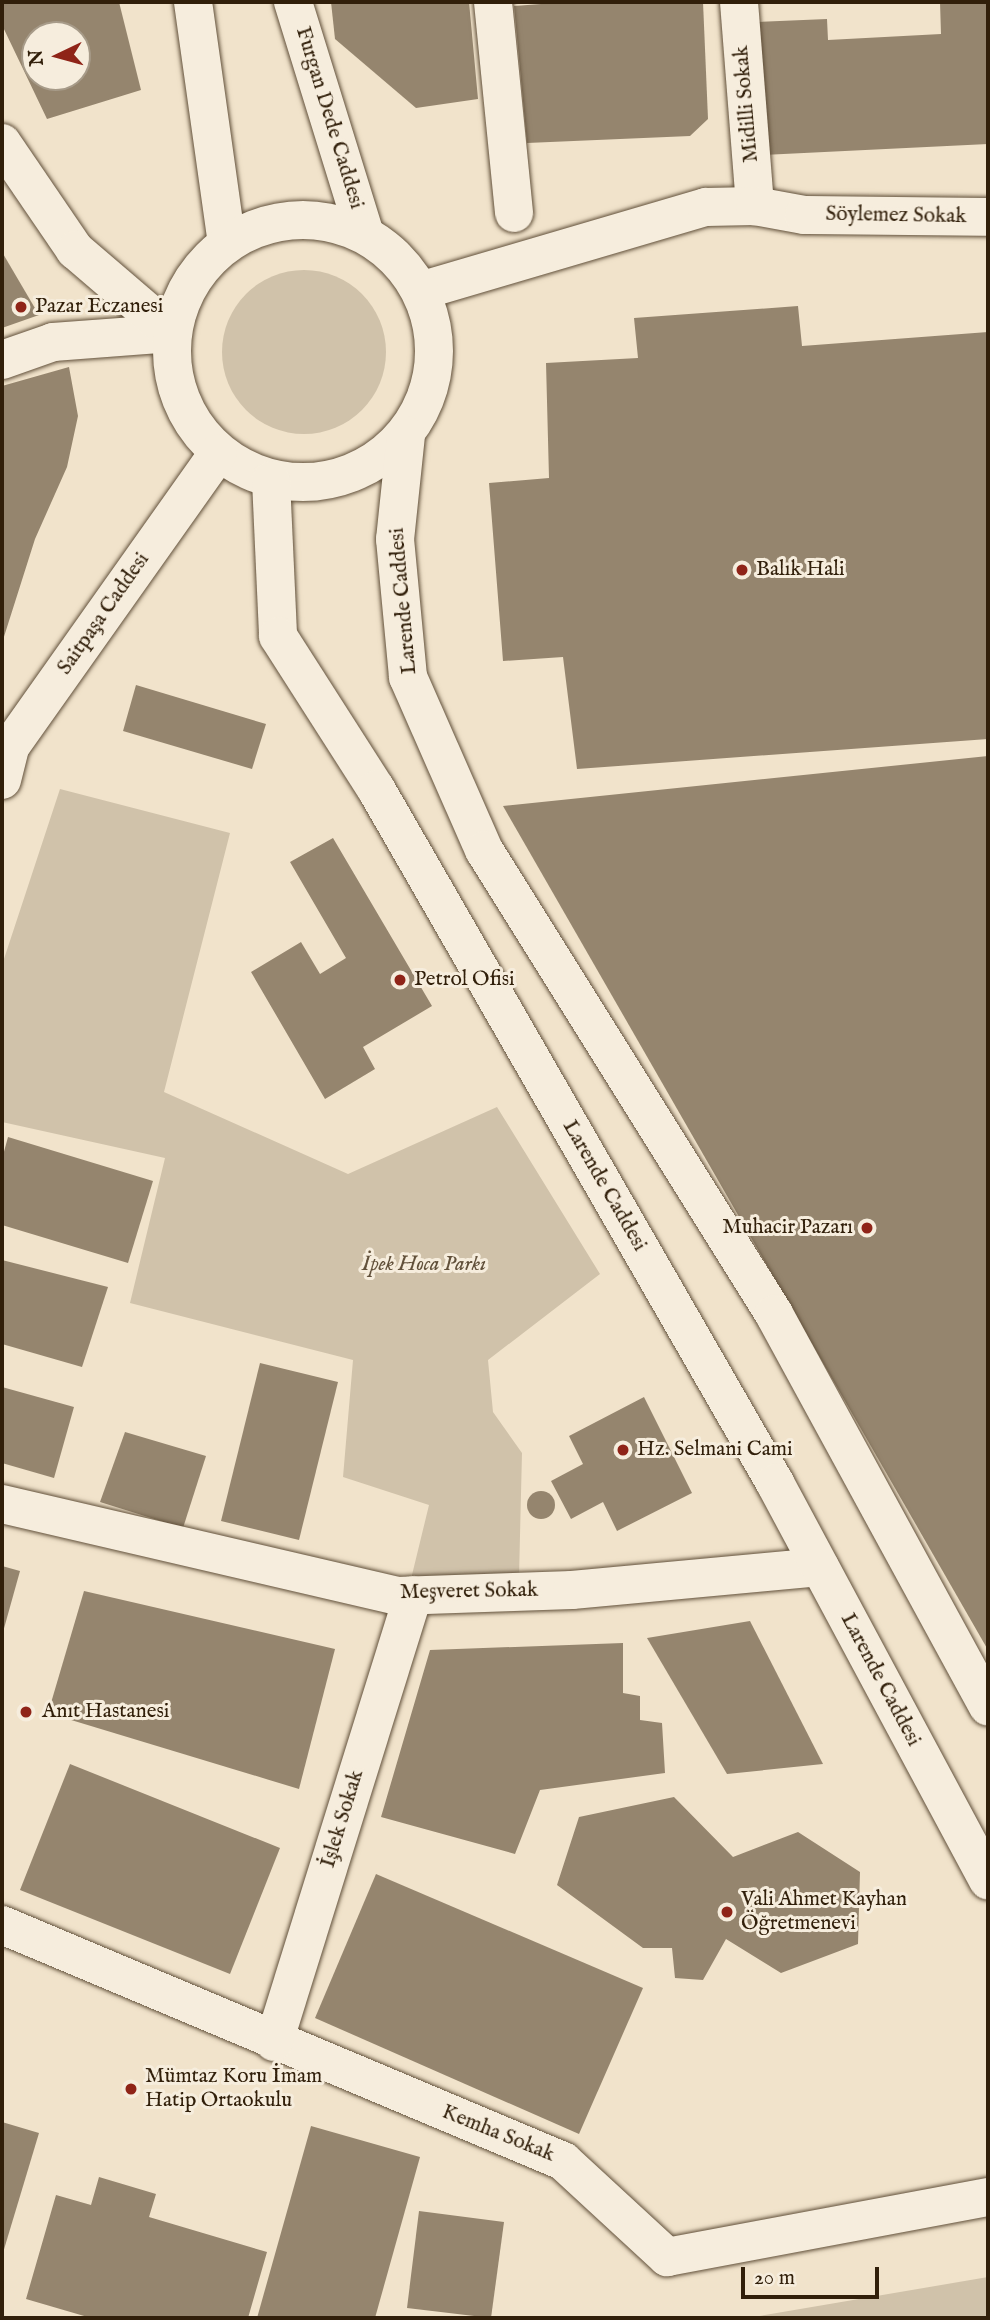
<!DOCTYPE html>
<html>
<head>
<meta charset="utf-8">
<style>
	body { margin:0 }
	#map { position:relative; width:990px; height:2320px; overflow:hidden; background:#f1e3cb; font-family:"IM FELL English",serif }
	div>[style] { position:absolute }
	.green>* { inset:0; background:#d0c2aa }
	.round { border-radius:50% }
	.building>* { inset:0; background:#95856e }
	.roads { filter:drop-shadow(0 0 2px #61503a) drop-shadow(0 0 2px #61503a) }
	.minor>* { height:38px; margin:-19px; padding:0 19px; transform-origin:19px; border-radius:19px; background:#f6eddd }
	.tertiary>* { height:38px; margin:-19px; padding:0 19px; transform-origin:19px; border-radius:19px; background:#f6eddd }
	.secondary>* { height:38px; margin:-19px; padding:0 19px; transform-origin:19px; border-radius:19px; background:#f6eddd }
	.secondary>.ring { margin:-19px; padding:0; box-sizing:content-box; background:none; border:38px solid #f6eddd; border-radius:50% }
	.dots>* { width:19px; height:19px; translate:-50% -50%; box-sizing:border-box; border:4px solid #f6eddd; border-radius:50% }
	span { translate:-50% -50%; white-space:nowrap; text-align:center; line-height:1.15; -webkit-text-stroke:6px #f6eddd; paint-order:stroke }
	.street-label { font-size:21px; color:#311f0a }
	.poi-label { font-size:21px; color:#311f0a }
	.left { translate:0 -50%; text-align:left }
	.right { translate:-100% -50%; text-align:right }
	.park-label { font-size:21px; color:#61503a; font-style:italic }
	.frame { position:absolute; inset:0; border:4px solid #311f0a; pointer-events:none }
	.north { position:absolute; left:21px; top:21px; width:70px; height:70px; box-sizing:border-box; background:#f6eddd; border:2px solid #a79b89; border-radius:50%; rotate:265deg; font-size:19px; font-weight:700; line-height:28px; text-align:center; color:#311f0a }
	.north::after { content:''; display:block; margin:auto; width:24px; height:32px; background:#8f2418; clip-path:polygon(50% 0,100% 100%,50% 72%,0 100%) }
	.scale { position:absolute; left:741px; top:2267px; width:138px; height:32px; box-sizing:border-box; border:4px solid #311f0a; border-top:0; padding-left:9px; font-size:21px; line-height:24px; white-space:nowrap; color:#311f0a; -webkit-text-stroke:5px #f6eddd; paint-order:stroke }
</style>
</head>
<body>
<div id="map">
	<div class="green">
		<i class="round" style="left:222px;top:270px;width:164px;height:164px"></i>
		<i style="clip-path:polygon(60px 789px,230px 833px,164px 1092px,348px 1174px,497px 1107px,600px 1274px,488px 1360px,493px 1412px,522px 1453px,519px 1577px,411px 1579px,429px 1505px,343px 1477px,353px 1360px,130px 1303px,165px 1158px,2px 1122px,2px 965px)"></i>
		<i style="clip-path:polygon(988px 2277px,988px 2318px,748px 2318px)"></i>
	</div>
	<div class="building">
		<i style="clip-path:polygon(evenodd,119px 2px,141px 90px,47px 119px,2px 25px,2px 3px,119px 2px,35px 35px,77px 35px,77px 77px,35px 77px,35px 35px)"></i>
		<i style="clip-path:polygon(331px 2px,469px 2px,478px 99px,416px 108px,335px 39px)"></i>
		<i style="clip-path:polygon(568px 2px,703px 2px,708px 119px,690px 136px,527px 143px,514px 6px)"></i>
		<i style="clip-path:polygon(940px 2px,988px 2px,988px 144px,763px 155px,757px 22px,827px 19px,828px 40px,941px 34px)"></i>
		<i style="clip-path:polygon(2px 252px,39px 315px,2px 328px)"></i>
		<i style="clip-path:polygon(798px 306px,802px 346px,988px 332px,988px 739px,577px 769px,563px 657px,503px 661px,489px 483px,549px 478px,546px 363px,638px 358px,634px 318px)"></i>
		<i style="clip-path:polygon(69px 367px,78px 416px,67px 467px,35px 539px,2px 643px,2px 386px)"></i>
		<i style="clip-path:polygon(136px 685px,266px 724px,252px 769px,123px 731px)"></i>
		<i style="clip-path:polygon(988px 756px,988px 1650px,503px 806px)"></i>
		<i style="clip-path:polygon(333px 838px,432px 1006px,363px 1047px,375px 1069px,325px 1099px,251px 972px,301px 942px,320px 974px,346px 958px,290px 862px)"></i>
		<i style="clip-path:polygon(8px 1137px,153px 1181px,128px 1263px,2px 1225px,2px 1159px)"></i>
		<i style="clip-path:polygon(2px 1260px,108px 1287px,82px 1367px,2px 1344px)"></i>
		<i style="clip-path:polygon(260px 1363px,338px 1382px,299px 1540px,221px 1521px)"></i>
		<i style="clip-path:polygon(2px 1387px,74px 1407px,54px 1478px,2px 1463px)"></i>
		<i style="clip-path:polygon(644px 1397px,692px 1493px,617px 1531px,603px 1502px,571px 1519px,551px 1481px,583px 1464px,569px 1436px)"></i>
		<i style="clip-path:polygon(125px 1432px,206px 1456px,183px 1528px,100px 1502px)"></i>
		<i class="round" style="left:527px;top:1491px;width:28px;height:28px"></i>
		<i style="clip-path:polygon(2px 1566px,20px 1571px,3px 1632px,2px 1632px)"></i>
		<i style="clip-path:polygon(84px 1591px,335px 1649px,299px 1789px,48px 1713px)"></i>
		<i style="clip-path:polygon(750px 1621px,823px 1764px,727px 1774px,647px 1638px)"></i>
		<i style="clip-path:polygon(623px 1643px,623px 1693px,640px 1696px,640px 1720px,662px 1723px,665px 1773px,540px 1790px,515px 1854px,381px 1817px,430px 1650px)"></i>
		<i style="clip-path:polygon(70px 1764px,280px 1848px,230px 1974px,20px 1890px)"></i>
		<i style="clip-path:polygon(674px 1797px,733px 1857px,798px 1832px,860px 1872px,858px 1944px,781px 1973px,726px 1939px,703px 1980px,675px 1978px,672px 1948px,643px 1948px,557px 1885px,579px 1817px)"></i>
		<i style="clip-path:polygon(376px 1874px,643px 1988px,579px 2134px,315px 2018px)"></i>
		<i style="clip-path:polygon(2px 2122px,39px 2133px,2px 2256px)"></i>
		<i style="clip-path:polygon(311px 2126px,420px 2157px,375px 2318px,257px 2318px)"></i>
		<i style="clip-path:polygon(99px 2177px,156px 2194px,149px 2217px,267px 2252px,248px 2318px,91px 2318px,26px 2299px,56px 2195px,91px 2205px)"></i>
		<i style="clip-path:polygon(419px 2211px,504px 2222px,491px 2318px,407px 2308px)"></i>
	</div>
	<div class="roads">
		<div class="minor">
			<i style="left:493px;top:2px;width:212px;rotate:84.3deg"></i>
			<i style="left:739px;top:2px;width:205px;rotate:85.5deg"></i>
			<i style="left:2px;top:360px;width:54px;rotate:-19.4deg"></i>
			<i style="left:53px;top:342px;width:119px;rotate:-4.3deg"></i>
			<i style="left:2px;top:1504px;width:406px;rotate:13.1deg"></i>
			<i style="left:397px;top:1596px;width:175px;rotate:-2deg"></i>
			<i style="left:572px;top:1590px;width:249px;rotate:-5.3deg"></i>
			<i style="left:2px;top:1925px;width:609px;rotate:22.82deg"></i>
			<i style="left:563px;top:2161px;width:142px;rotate:42.7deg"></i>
			<i style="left:667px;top:2257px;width:327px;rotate:-10.6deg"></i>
			<i style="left:274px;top:2042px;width:468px;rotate:-72.7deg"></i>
		</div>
		<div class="tertiary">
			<i style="left:2px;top:143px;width:130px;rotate:55.7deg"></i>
			<i style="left:75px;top:250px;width:128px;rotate:40.6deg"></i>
			<i style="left:420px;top:291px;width:298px;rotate:-16.4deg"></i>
			<i style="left:706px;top:207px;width:49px;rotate:-1.2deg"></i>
			<i style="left:755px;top:206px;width:50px;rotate:10.4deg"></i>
			<i style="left:804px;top:215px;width:184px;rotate:0.6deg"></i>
		</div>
		<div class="secondary">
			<i style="left:193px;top:2px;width:243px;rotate:82deg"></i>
			<i style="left:293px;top:2px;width:243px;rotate:72.8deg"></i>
			<i class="ring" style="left:172px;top:220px;width:224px;height:224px"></i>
			<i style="left:406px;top:435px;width:105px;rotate:96deg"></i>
			<i style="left:395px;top:539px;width:139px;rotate:84.6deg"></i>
			<i style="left:408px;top:677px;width:189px;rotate:66.3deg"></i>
			<i style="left:484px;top:850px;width:547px;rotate:57.99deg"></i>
			<i style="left:774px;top:1314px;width:447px;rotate:61.4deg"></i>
			<i style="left:271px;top:480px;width:156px;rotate:87.4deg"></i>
			<i style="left:278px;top:636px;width:182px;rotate:57.4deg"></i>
			<i style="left:376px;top:789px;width:801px;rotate:60.1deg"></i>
			<i style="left:775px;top:1483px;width:451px;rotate:61.8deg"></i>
			<i style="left:2px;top:780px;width:34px;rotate:-76deg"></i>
			<i style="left:10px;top:747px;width:360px;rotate:-54.7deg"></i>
		</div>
	</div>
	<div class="dots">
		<i style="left:21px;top:307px;background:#8f2418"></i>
		<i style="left:742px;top:570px;background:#8f2418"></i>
		<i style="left:400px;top:980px;background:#8f2418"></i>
		<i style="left:867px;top:1228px;background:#8f2418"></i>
		<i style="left:623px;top:1450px;background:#8f2418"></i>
		<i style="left:26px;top:1712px;background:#8f2418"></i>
		<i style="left:727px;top:1912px;background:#8f2418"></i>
		<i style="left:131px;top:2089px;background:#8f2418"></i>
	</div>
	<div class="street-label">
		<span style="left:747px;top:104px;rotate:-95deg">Midilli Sokak</span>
		<span style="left:329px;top:118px;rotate:73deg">Furgan Dede Caddesi</span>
		<span style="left:896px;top:216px;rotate:1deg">Söylemez Sokak</span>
		<span style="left:404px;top:601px;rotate:-95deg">Larende Caddesi</span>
		<span style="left:104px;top:614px;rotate:-55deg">Saitpaşa Caddesi</span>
		<span style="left:604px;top:1186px;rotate:60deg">Larende Caddesi</span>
		<span style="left:469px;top:1592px;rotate:-1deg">Meşveret Sokak</span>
		<span style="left:880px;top:1680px;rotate:62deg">Larende Caddesi</span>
		<span style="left:343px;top:1819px;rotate:-73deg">İşlek Sokak</span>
		<span style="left:498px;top:2134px;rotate:22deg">Kemha Sokak</span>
	</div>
	<div class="poi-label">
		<span class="left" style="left:35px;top:307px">Pazar Eczanesi</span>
		<span class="left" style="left:756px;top:570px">Balık Hali</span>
		<span class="left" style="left:414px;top:980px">Petrol Ofisi</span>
		<span class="right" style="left:853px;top:1228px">Muhacir Pazarı</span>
		<span class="left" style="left:637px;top:1450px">Hz. Selmani Cami</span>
		<span class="left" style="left:42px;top:1712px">Anıt Hastanesi</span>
		<span class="left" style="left:741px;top:1912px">Vali Ahmet Kayhan<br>Öğretmenevi</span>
		<span class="left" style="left:145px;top:2089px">Mümtaz Koru İmam<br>Hatip Ortaokulu</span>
	</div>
	<div class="park-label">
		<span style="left:424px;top:1265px">İpek Hoca Parkı</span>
	</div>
	<div class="frame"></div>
	<div class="north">N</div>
	<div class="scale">20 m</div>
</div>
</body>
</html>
